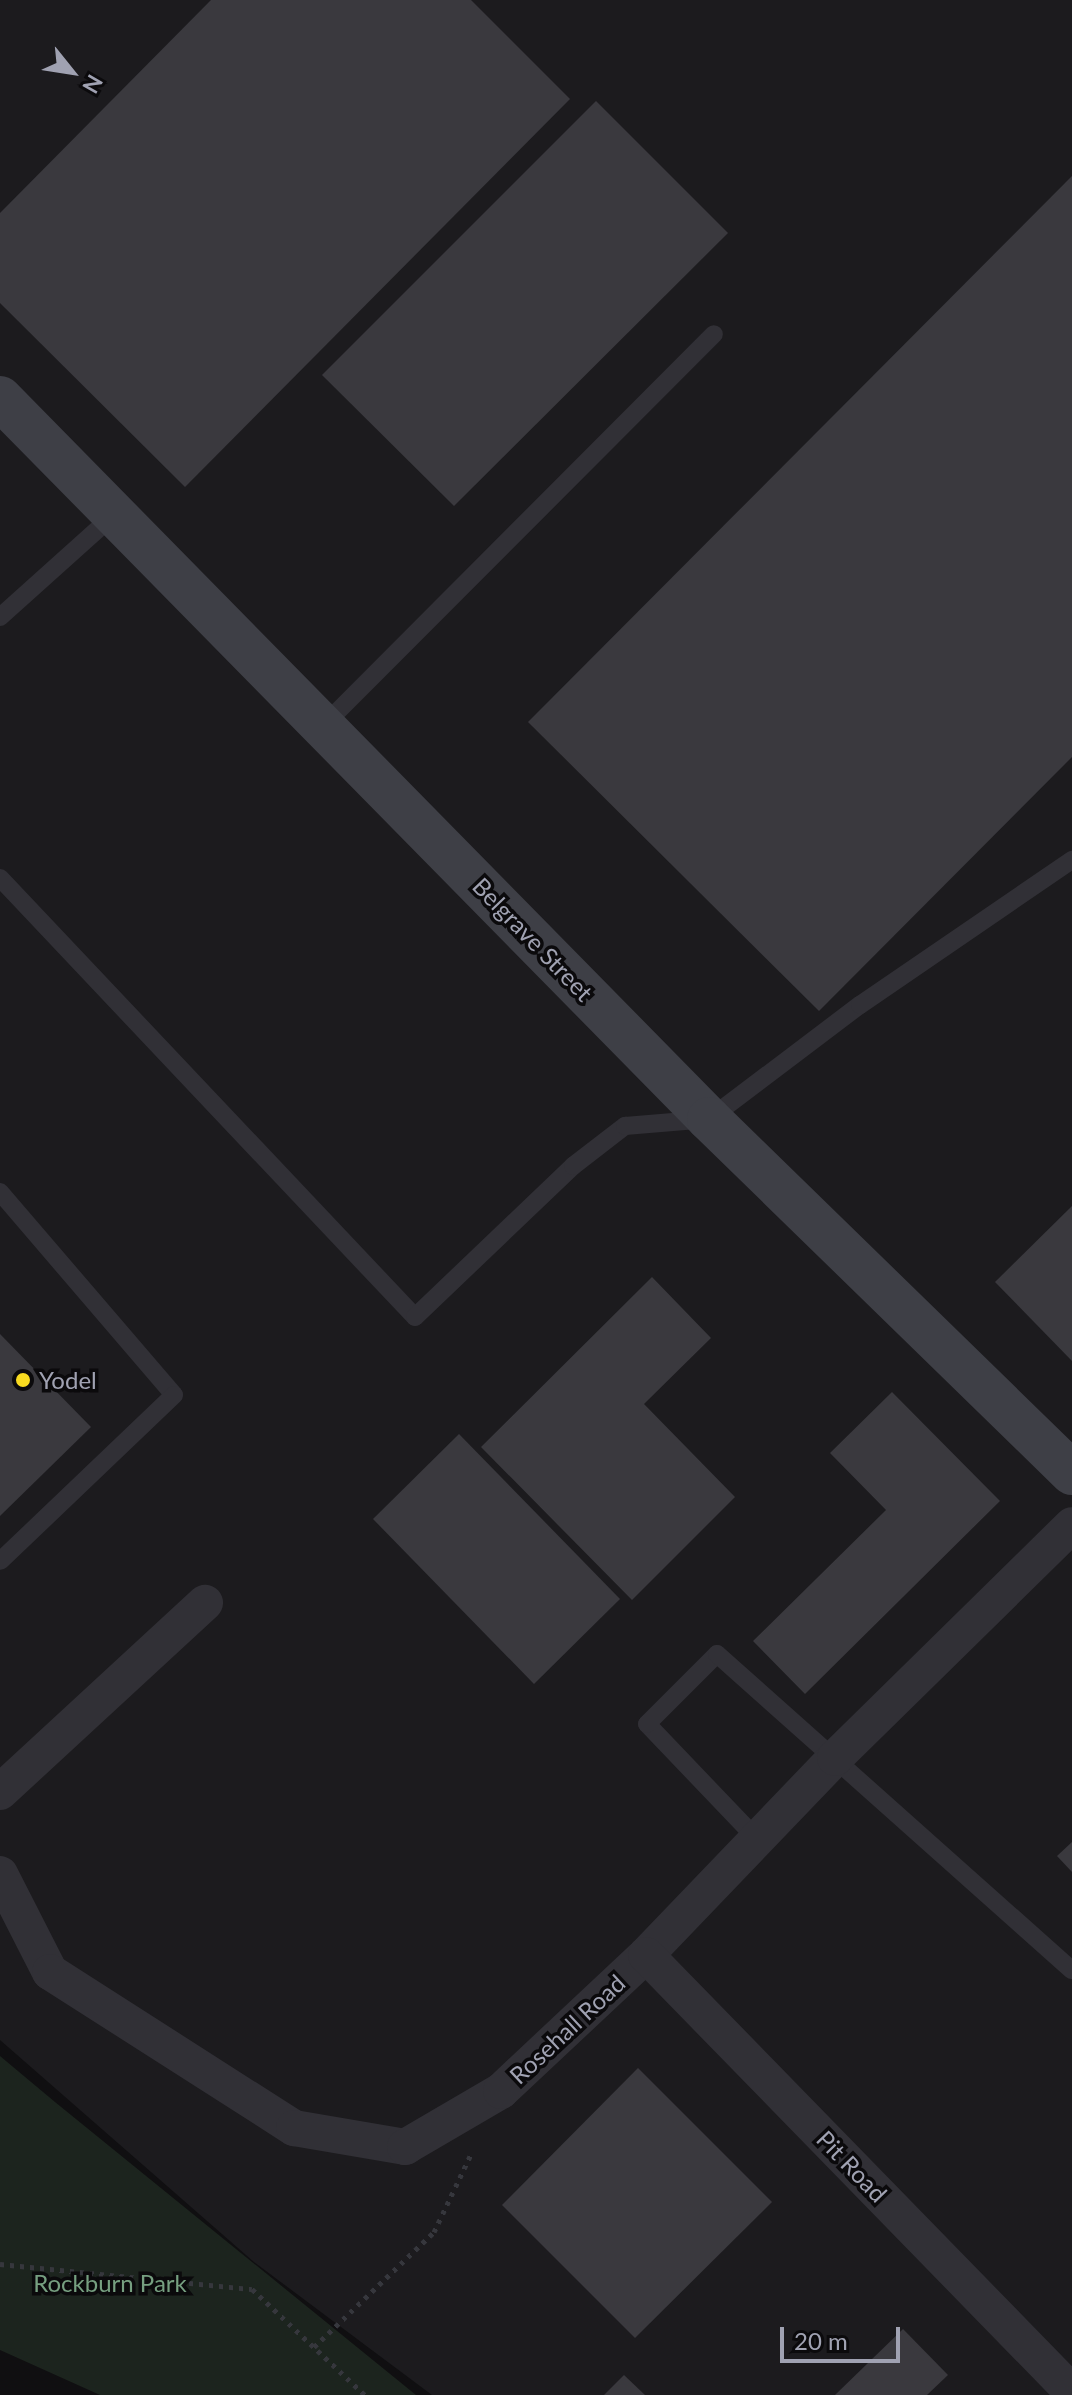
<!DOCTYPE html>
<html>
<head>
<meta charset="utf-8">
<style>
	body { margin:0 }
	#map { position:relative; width:1072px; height:2395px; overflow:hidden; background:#100f11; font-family:Lato,sans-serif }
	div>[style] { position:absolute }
	.built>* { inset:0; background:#1c1b1e }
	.green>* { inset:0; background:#1c241e }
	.building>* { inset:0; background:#3a393e }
	.path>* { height:5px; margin-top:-2.5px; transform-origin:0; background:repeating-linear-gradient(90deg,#36373d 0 4px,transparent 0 10px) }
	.lane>* { height:18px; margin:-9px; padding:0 9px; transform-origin:9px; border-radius:9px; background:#313036 }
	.street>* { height:36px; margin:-18px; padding:0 18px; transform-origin:18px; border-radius:18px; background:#313036 }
	.secondary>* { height:44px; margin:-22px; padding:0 22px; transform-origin:22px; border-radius:22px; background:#3e3f46 }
	.dots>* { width:22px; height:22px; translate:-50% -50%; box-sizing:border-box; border:4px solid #0b0a0c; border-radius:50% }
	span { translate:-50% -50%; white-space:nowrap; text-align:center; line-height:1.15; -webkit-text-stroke:7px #0b0a0c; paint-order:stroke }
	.street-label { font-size:24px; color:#a0a2b2 }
	.poi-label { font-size:24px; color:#a0a2b2 }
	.left { translate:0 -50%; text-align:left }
	.park-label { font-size:24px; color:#769f80 }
	.north { position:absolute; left:32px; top:32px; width:80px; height:80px; -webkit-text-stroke:6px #0b0a0c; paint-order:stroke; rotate:120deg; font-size:22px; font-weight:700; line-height:32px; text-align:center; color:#a0a2b2 }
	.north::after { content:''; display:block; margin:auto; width:28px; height:36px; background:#a0a2b2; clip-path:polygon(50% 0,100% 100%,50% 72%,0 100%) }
	.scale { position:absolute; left:780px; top:2327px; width:120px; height:36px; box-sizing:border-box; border:4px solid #a0a2b2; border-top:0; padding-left:10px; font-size:24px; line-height:28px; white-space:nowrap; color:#a0a2b2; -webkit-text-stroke:6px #0b0a0c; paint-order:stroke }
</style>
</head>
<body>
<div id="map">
	<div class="built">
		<i style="clip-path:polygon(0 0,1072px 0,1072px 2395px,432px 2395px,254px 2262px,0 2040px)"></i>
	</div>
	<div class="green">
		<i style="clip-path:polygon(0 2056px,55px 2102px,416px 2395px,100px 2395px,0 2350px)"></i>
	</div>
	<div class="building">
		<i style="clip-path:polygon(211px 0,471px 0,570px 99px,185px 487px,0 303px,0 213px)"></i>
		<i style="clip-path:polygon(596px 101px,728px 233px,454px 506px,322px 375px)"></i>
		<i style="clip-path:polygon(1072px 176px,1072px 757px,819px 1011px,528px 722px)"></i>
		<i style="clip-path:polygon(1072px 1206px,1072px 1361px,995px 1282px)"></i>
		<i style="clip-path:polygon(652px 1277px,711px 1338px,644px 1404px,735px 1497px,632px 1600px,481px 1447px)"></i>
		<i style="clip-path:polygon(0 1334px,91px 1427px,0 1516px)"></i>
		<i style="clip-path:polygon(892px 1392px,1000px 1501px,805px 1694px,753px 1641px,886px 1510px,830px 1453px)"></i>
		<i style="clip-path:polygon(459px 1434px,620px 1599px,534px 1684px,373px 1519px)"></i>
		<i style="clip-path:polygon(1072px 1842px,1072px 1872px,1057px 1856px)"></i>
		<i style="clip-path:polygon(638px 2068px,772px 2202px,635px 2338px,502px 2205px)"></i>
		<i style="clip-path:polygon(903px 2329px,948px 2375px,927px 2395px,835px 2395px)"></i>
		<i style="clip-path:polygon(624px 2375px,645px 2395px,604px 2395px)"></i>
	</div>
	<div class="path">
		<i style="left:0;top:2264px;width:253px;rotate:5.7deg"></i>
		<i style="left:252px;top:2289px;width:155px;rotate:43.2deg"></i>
		<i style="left:314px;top:2347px;width:166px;rotate:-43.8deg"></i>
		<i style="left:434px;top:2232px;width:89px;rotate:-64.6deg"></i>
	</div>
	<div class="lane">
		<i style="left:0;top:617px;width:156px;rotate:-41.9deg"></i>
		<i style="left:324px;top:725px;width:552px;rotate:-45.07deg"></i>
		<i style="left:0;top:878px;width:604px;rotate:46.61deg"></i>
		<i style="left:415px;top:1317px;width:219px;rotate:-43.7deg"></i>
		<i style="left:573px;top:1166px;width:66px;rotate:-37.6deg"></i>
		<i style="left:625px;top:1126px;width:84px;rotate:-4.8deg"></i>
		<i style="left:709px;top:1119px;width:189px;rotate:-37.1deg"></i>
		<i style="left:860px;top:1005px;width:257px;rotate:-34.4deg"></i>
		<i style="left:0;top:1192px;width:267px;rotate:49.4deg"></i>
		<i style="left:174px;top:1395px;width:240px;rotate:136.3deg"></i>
		<i style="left:757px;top:1839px;width:159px;rotate:-133.7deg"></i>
		<i style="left:647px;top:1724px;width:99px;rotate:-45deg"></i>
		<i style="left:717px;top:1654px;width:475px;rotate:41.7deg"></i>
	</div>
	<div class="street">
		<i style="left:0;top:1792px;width:279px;rotate:-42.7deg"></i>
		<i style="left:0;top:1874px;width:110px;rotate:63deg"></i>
		<i style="left:50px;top:1972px;width:290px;rotate:32.6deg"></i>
		<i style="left:294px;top:2128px;width:113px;rotate:9.7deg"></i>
		<i style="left:405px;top:2147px;width:111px;rotate:-30.3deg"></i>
		<i style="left:501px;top:2091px;width:199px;rotate:-43.2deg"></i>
		<i style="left:646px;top:1955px;width:273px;rotate:-46.2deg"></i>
		<i style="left:835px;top:1758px;width:332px;rotate:-44.5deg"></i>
		<i style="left:646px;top:1955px;width:610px;rotate:45.73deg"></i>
	</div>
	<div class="secondary">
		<i style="left:0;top:398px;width:1011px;rotate:45.48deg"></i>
		<i style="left:709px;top:1119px;width:507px;rotate:44.28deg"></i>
	</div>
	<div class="dots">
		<i style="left:23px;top:1380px;background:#f8da20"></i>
	</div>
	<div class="street-label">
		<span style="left:533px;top:939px;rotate:46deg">Belgrave Street</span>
		<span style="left:567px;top:2029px;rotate:-43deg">Rosehall Road</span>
		<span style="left:852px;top:2166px;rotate:46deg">Pit Road</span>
	</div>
	<div class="poi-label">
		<span class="left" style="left:39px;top:1380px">Yodel</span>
	</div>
	<div class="park-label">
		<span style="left:110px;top:2283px">Rockburn Park</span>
	</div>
	<div class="north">N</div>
	<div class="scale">20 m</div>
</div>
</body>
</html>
